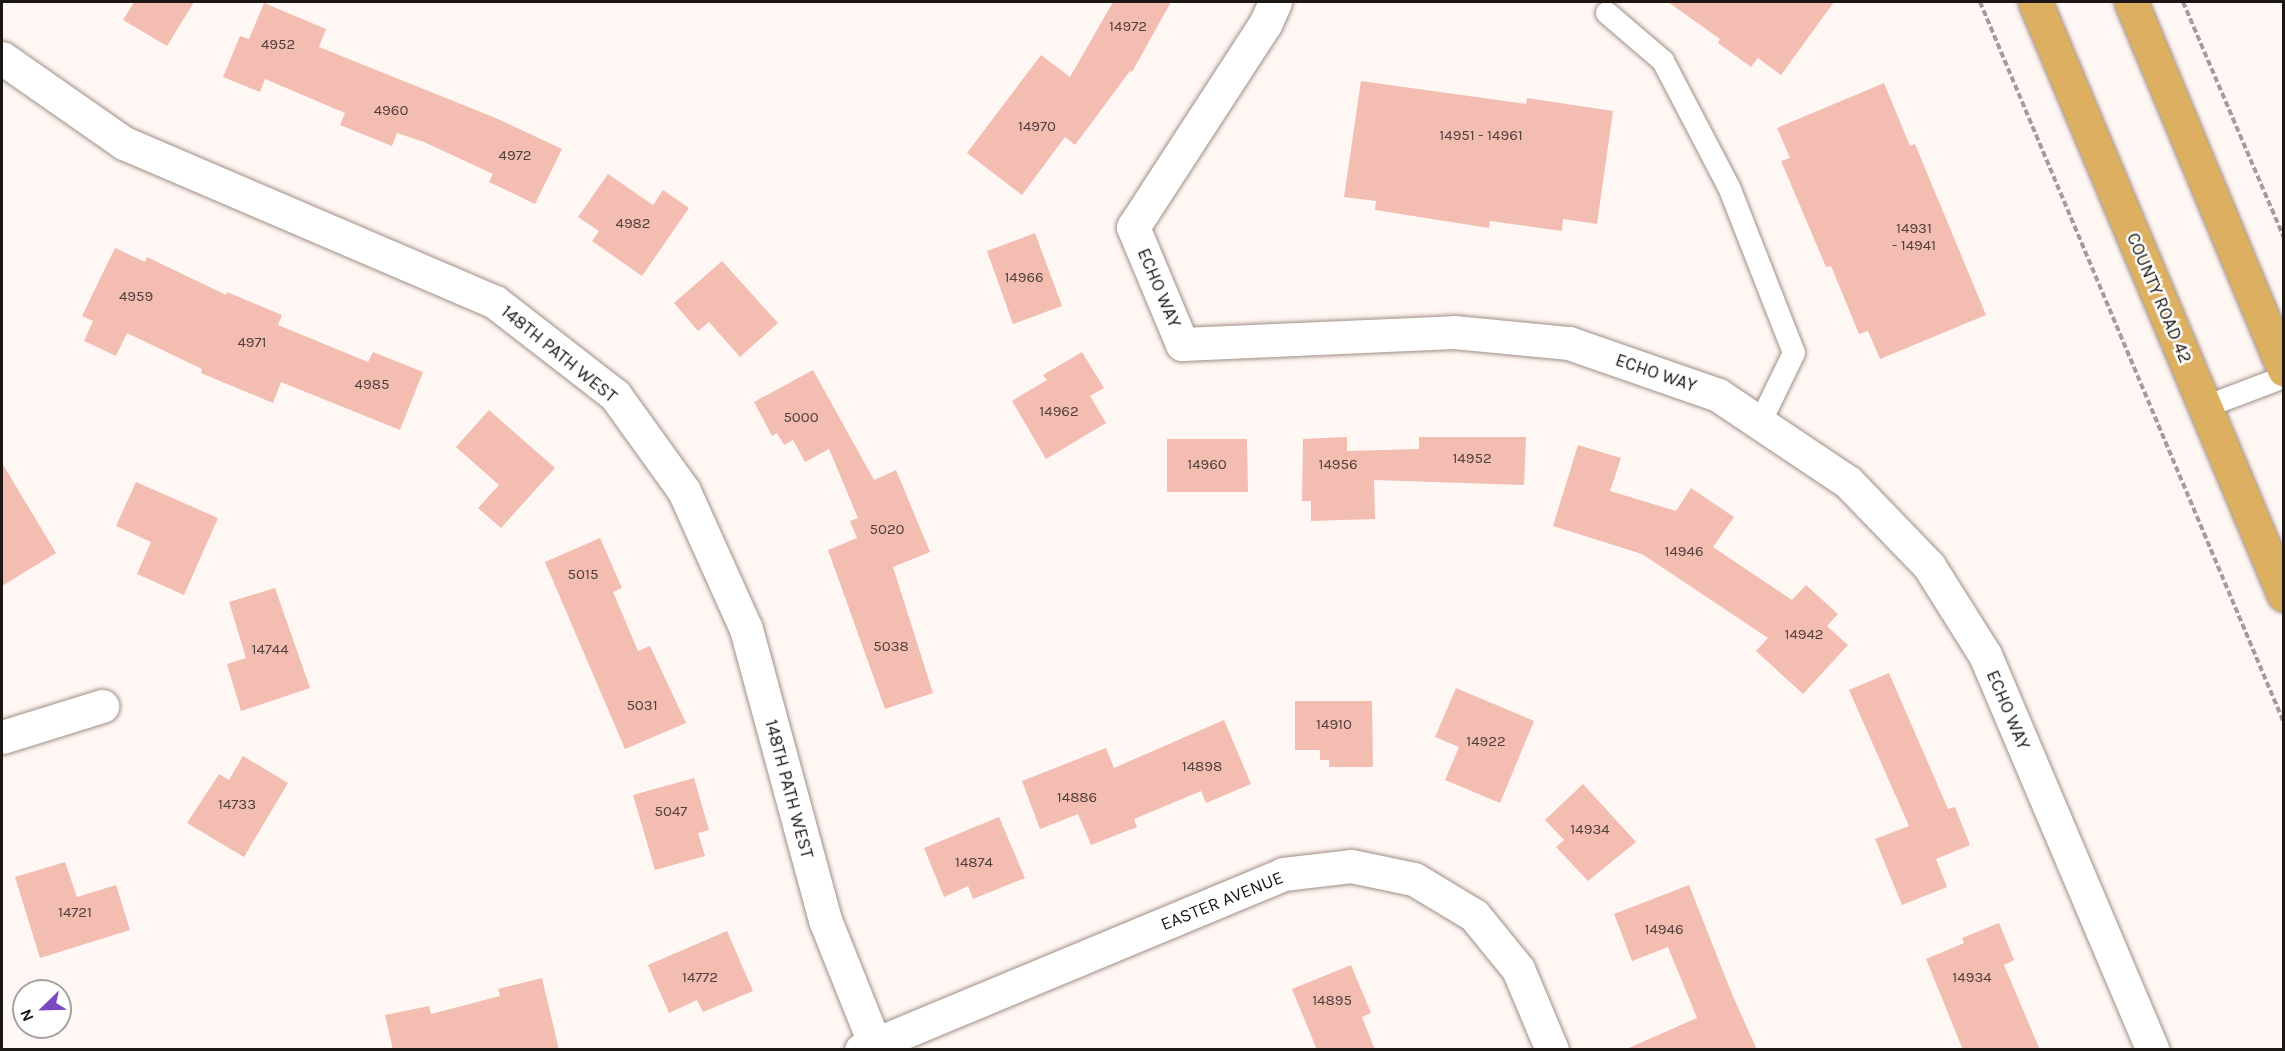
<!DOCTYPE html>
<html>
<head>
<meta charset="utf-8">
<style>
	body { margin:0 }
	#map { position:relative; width:2285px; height:1051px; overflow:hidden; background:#fff7f3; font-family:Karla,sans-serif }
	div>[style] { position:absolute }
	.building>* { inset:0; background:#f3bdb2 }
	.path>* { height:4px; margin-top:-2px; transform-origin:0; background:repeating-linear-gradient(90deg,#a39c98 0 6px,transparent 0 9px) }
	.roads { filter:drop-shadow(0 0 2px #a08f85) drop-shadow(0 0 2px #a08f85) }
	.service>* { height:22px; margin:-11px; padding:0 11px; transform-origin:11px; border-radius:11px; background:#fff }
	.minor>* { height:33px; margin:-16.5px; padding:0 16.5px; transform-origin:16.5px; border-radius:16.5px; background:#fff }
	.trunk>* { height:33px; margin:-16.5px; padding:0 16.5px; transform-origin:16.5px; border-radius:16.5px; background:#dcb060 }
	span { translate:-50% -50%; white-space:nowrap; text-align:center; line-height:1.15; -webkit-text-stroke:5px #fff; paint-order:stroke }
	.number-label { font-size:15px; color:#52403b }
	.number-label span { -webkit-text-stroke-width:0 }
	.street-label { font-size:18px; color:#1d1713 }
	.frame { position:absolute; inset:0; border:3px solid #1d1713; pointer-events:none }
	.north { position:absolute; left:12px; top:979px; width:60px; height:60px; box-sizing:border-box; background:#fff; border:2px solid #a5a2a1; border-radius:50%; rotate:247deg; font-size:16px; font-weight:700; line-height:24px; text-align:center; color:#1d1713 }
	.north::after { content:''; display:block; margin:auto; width:21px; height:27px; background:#7949c1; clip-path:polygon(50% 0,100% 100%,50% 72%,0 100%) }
</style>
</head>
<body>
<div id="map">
	<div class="building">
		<i style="clip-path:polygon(134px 2px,194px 2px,167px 46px,123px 20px)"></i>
		<i style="clip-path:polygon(1113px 2px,1171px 2px,1132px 72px,1130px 71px,1075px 145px,1065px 137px,1022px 195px,967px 153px,1041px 55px,1070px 77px)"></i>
		<i style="clip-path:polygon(1668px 2px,1834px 2px,1781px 75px,1758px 58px,1751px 67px,1718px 43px,1720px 39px)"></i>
		<i style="clip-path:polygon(264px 3px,326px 29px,319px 47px,498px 119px,562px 149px,535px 204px,489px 182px,493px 174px,424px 142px,397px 133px,392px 146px,340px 125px,345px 113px,265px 79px,260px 92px,223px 77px,240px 36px,249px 39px)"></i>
		<i style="clip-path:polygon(1361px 81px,1526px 104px,1527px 98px,1613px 111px,1597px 224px,1563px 219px,1562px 231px,1490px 221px,1489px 228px,1375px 210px,1376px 201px,1344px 197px)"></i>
		<i style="clip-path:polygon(1884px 83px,1910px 146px,1915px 144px,1986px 315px,1880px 359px,1868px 331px,1859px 334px,1831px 266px,1826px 267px,1781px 161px,1790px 158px,1777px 128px)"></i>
		<i style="clip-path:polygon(608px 174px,653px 205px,663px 190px,689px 208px,642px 276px,592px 241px,599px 231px,578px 217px)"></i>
		<i style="clip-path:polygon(1035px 233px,1062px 306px,1013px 324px,987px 251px)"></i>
		<i style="clip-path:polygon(115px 248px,145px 262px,147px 257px,226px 295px,227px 292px,282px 315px,278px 325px,368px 362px,373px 352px,423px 372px,400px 430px,281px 382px,273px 403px,201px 373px,202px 369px,127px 333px,116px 356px,84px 341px,93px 321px,82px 316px)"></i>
		<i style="clip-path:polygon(722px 261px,778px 323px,740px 357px,709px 322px,698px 331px,674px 303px)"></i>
		<i style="clip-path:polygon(1082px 352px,1104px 388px,1090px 396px,1106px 423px,1046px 459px,1012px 401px,1047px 380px,1043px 375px)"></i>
		<i style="clip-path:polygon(813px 370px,874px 480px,896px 470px,930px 552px,893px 567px,933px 693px,885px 709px,828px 550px,857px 538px,850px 521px,858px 518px,829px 449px,805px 462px,793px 440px,784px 445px,777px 433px,772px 436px,754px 402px)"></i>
		<i style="clip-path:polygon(489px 410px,555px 468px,501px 528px,478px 508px,499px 485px,456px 447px)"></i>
		<i style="clip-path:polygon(1347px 437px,1347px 451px,1419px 449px,1419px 437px,1526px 437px,1524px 485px,1374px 480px,1375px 519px,1311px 521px,1311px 501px,1302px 501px,1303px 439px)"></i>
		<i style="clip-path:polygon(1167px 439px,1247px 439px,1248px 492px,1167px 492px)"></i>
		<i style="clip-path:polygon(1578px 445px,1621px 458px,1610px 491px,1676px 511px,1691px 488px,1734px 517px,1713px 547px,1792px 600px,1806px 585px,1838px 614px,1827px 626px,1848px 645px,1803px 694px,1756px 651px,1768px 638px,1642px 554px,1553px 526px)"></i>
		<i style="clip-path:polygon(2px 463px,56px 553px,2px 586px)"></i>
		<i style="clip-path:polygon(136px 482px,218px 518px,184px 595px,137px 574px,151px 542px,116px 526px)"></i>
		<i style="clip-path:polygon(600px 538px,622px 588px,613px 592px,638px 651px,650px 646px,686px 723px,625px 749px,545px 562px)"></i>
		<i style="clip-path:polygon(275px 588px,310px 688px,241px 711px,227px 664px,246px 658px,229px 602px)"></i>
		<i style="clip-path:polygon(1889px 673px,1948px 809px,1955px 807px,1970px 845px,1936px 859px,1947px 887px,1902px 905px,1875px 839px,1909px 826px,1849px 690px)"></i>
		<i style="clip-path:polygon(1456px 688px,1534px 721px,1500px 803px,1445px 780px,1459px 747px,1435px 737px)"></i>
		<i style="clip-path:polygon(1295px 701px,1372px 701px,1373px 767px,1329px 767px,1329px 760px,1320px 760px,1320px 750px,1295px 750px)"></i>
		<i style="clip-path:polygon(1224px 720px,1251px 784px,1206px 803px,1201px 791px,1134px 819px,1137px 827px,1091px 845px,1078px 814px,1040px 829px,1022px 781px,1106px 748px,1114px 768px)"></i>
		<i style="clip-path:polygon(243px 756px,288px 783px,244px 857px,187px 823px,219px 774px,229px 780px)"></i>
		<i style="clip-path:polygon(694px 778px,709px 830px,698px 833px,705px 856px,655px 870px,633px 795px)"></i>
		<i style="clip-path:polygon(1583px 784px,1636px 842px,1588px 881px,1556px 847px,1564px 840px,1545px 820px)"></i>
		<i style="clip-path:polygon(999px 817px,1025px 878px,973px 899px,968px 886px,944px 897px,924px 848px)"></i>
		<i style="clip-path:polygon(65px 862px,77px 897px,116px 885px,130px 930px,40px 958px,15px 877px)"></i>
		<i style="clip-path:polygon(1689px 885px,1732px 994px,1757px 1050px,1624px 1050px,1697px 1018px,1668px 947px,1632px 961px,1614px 914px)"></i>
		<i style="clip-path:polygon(1999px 923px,2014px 960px,2004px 965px,2040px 1050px,1963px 1050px,1926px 959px,1964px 943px,1962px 938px)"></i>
		<i style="clip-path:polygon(727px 931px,753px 991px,703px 1012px,697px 1000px,669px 1013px,648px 965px)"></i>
		<i style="clip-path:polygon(1351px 965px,1371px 1013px,1362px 1017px,1375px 1050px,1317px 1050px,1292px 989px)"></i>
		<i style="clip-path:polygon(542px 978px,559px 1050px,393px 1050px,385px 1015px,429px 1006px,431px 1014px,500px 996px,498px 989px)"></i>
	</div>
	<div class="path">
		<i style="left:1980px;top:2px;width:782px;rotate:67.14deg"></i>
		<i style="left:2183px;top:2px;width:257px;rotate:66.8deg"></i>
	</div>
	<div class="roads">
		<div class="service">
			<i style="left:1607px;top:13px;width:74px;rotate:40.6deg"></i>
			<i style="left:1663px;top:61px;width:142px;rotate:62.4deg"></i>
			<i style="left:1729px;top:187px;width:178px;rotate:68.6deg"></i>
			<i style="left:1794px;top:353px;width:78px;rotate:115.9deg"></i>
			<i style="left:2205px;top:407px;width:85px;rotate:-20.8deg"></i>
		</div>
		<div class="minor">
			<i style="left:1275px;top:2px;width:24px;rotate:114deg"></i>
			<i style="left:1265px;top:24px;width:242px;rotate:123deg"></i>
			<i style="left:1133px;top:227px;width:127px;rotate:67.3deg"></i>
			<i style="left:1182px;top:344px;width:272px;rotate:-2.5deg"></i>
			<i style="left:1454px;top:332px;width:116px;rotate:5.5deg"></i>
			<i style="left:1569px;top:343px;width:158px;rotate:19.2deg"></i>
			<i style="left:1718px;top:395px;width:156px;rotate:33.8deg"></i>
			<i style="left:1848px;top:482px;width:117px;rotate:46deg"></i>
			<i style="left:1929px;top:566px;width:105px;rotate:57.8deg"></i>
			<i style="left:1985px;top:655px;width:429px;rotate:67deg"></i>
			<i style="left:2px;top:58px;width:149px;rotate:34.9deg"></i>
			<i style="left:124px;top:143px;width:404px;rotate:23.2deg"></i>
			<i style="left:495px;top:302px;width:152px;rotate:37.8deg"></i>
			<i style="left:615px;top:395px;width:118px;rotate:54.3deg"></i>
			<i style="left:684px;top:491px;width:151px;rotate:65.8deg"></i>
			<i style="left:746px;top:629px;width:302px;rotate:74.8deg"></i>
			<i style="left:825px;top:920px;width:140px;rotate:68.2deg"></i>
			<i style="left:2px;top:737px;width:105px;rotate:-17.2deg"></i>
			<i style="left:861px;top:1050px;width:457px;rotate:-22.6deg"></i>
			<i style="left:1283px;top:874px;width:68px;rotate:-6.7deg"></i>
			<i style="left:1351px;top:866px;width:64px;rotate:11.7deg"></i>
			<i style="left:1414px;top:879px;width:70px;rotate:31deg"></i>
			<i style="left:1474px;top:915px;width:70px;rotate:50.8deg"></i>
			<i style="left:1518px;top:969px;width:88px;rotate:67.2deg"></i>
		</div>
		<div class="trunk">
			<i style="left:2035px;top:2px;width:643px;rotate:67.22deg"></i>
			<i style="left:2131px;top:2px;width:398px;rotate:67.4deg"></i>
		</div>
	</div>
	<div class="number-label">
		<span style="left:1128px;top:27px">14972</span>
		<span style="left:278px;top:45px">4952</span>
		<span style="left:391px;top:111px">4960</span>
		<span style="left:1037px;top:127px">14970</span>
		<span style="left:1481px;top:136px">14951 - 14961</span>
		<span style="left:515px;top:156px">4972</span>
		<span style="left:633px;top:224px">4982</span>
		<span style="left:1914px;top:237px">14931<br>- 14941</span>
		<span style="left:1024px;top:278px">14966</span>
		<span style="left:136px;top:297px">4959</span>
		<span style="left:252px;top:343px">4971</span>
		<span style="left:372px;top:385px">4985</span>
		<span style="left:1059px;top:412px">14962</span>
		<span style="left:801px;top:418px">5000</span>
		<span style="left:1472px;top:459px">14952</span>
		<span style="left:1207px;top:465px">14960</span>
		<span style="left:1338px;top:465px">14956</span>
		<span style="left:887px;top:530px">5020</span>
		<span style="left:1684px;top:552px">14946</span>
		<span style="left:583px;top:575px">5015</span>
		<span style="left:1804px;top:635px">14942</span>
		<span style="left:891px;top:647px">5038</span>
		<span style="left:270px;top:650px">14744</span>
		<span style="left:642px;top:706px">5031</span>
		<span style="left:1334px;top:725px">14910</span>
		<span style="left:1486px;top:742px">14922</span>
		<span style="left:1202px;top:767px">14898</span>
		<span style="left:1077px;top:798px">14886</span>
		<span style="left:237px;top:805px">14733</span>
		<span style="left:671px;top:812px">5047</span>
		<span style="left:1590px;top:830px">14934</span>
		<span style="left:974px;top:863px">14874</span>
		<span style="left:75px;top:913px">14721</span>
		<span style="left:1664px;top:930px">14946</span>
		<span style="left:700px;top:978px">14772</span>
		<span style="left:1972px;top:978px">14934</span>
		<span style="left:1332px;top:1001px">14895</span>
	</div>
	<div class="street-label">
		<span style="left:1159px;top:288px;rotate:67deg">ECHO WAY</span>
		<span style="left:2159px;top:298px;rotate:67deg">COUNTY ROAD 42</span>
		<span style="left:559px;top:354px;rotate:39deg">148TH PATH WEST</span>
		<span style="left:1656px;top:373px;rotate:19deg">ECHO WAY</span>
		<span style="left:2008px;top:710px;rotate:67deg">ECHO WAY</span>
		<span style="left:789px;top:789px;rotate:75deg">148TH PATH WEST</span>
		<span style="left:1222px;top:901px;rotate:-22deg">EASTER AVENUE</span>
	</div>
	<div class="frame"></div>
	<div class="north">N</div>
</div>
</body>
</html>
